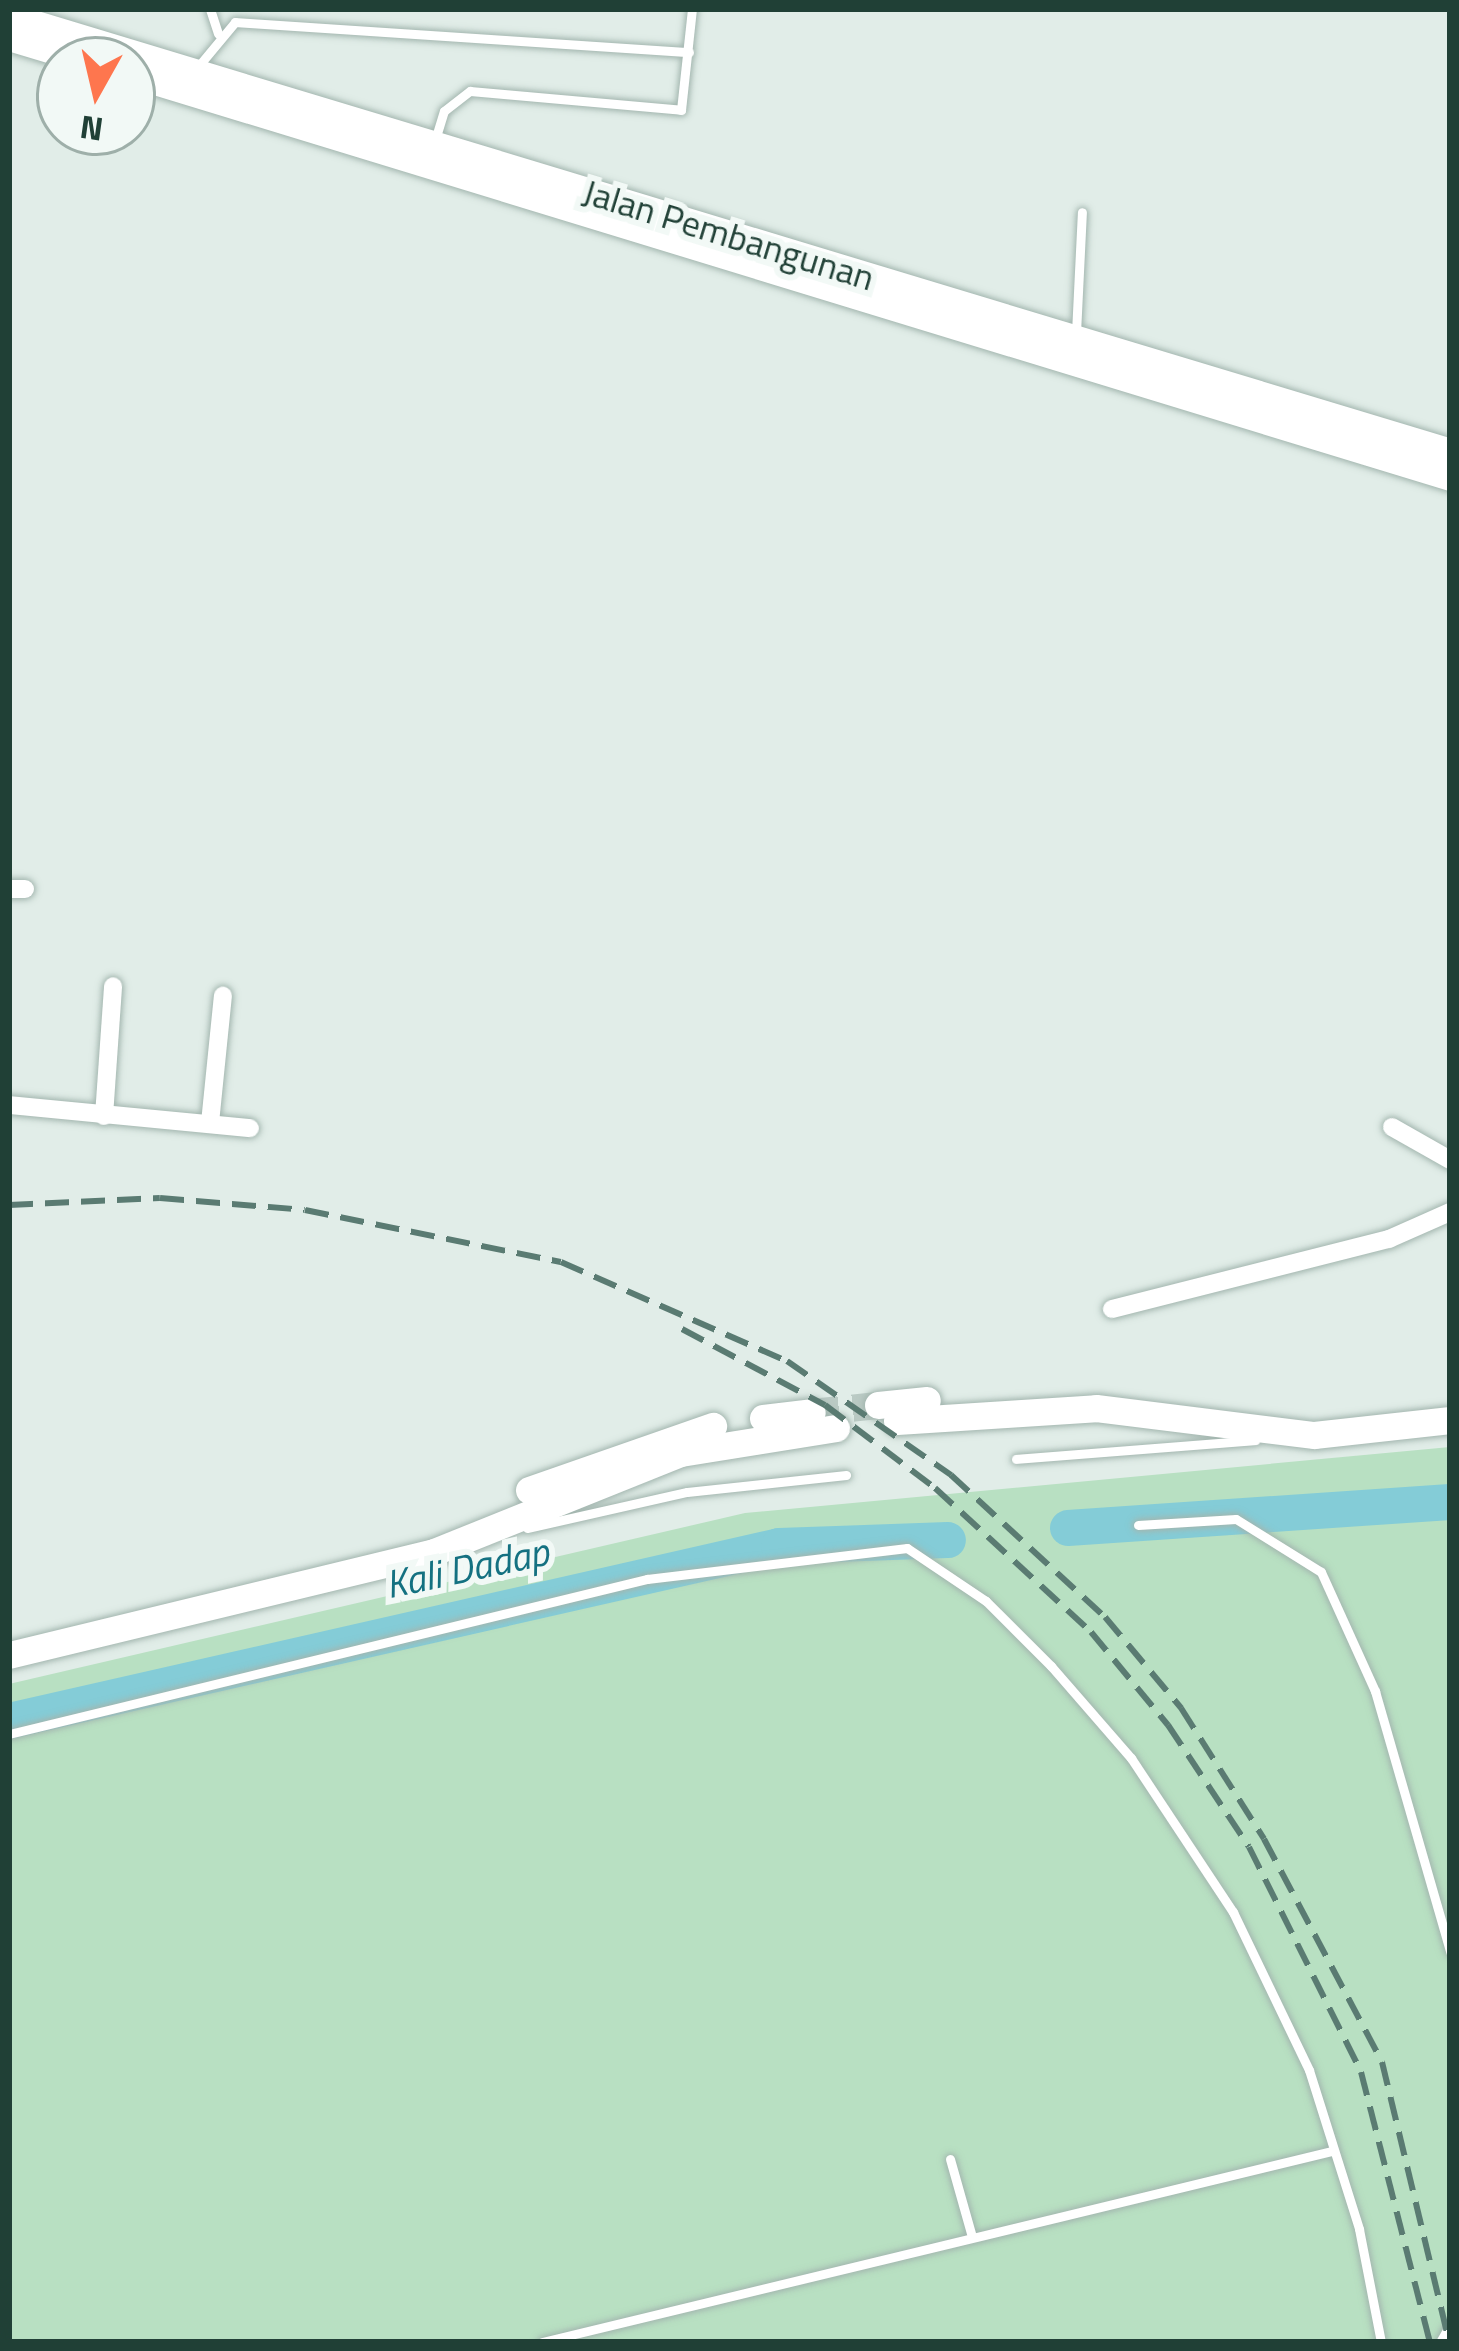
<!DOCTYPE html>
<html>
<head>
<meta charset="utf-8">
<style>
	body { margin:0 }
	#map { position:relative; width:1459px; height:2351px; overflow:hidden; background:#e1ede8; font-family:"Titillium Web",sans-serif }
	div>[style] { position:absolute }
	.green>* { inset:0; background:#b8e0c2 }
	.river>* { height:36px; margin:-18px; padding:0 18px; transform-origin:18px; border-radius:18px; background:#84ccd7 }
	.secondary-tunnel>* { height:27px; margin-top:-13.5px; transform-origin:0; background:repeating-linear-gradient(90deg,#bacac4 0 27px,transparent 0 41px) }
	.roads { filter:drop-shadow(0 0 3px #a3b6af) drop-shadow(0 0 3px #a3b6af) }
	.service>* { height:9px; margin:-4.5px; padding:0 4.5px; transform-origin:4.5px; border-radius:4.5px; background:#fff }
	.minor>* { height:18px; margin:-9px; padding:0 9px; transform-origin:9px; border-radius:9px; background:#fff }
	.secondary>* { height:27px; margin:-13.5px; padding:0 13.5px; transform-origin:13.5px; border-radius:13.5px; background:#fff }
	.rail>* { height:6px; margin-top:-3px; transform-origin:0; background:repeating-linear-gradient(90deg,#5a7b72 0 24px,transparent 0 36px) }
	span { translate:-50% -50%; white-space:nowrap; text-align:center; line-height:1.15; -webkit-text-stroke:12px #f2f9f6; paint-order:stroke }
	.street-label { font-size:36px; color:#204036 }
	.water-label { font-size:39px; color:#147181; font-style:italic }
	.frame { position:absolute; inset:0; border:12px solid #204036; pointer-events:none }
	.north { position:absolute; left:36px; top:36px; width:120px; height:120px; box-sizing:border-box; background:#f2f9f6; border:3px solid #9eafa9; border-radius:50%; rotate:188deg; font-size:33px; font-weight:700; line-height:48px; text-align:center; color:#204036 }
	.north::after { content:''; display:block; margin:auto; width:42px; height:54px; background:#fe764e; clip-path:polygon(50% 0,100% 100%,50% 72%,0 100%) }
</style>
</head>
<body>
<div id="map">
	<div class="green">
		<i style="clip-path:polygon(1450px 1447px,1450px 2342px,9px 2342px,9px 1684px,745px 1513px)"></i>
	</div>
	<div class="river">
		<i style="left:1068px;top:1528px;width:383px;rotate:-3.9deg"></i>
		<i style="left:9px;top:1721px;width:790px;rotate:-12.8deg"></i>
		<i style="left:779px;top:1546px;width:169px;rotate:-2deg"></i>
	</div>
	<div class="secondary-tunnel">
		<i style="left:812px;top:1412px;width:66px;rotate:-6.1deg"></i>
	</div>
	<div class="roads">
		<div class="service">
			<i style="left:210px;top:9px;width:26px;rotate:72deg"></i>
			<i style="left:196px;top:69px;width:61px;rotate:-50.3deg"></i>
			<i style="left:235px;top:22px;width:455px;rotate:3.8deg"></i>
			<i style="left:435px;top:140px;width:30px;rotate:-73deg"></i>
			<i style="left:444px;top:111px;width:33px;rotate:-38deg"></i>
			<i style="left:470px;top:91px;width:212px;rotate:5.1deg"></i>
			<i style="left:681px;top:110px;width:102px;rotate:-83.8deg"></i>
			<i style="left:1076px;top:333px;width:121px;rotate:-87.2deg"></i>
			<i style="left:1016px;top:1459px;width:240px;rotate:-4.5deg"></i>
			<i style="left:1138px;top:1525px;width:98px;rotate:-3.5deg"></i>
			<i style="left:1236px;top:1519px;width:100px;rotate:31.9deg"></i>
			<i style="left:1321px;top:1572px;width:131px;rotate:65.6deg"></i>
			<i style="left:1375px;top:1691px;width:271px;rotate:73.9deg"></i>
			<i style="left:527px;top:1528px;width:164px;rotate:-12.7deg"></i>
			<i style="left:687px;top:1492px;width:160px;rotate:-6.1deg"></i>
			<i style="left:9px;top:1734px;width:657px;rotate:-13.66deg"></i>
			<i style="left:647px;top:1579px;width:262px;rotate:-6.8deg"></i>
			<i style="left:907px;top:1548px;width:95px;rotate:33.9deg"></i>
			<i style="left:986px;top:1601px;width:92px;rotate:45deg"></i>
			<i style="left:1051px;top:1666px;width:122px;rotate:49deg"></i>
			<i style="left:1131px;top:1758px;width:185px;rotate:56.5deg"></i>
			<i style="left:1233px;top:1912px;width:175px;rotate:64.3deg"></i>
			<i style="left:1309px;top:2070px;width:167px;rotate:72.5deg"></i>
			<i style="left:1359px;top:2229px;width:115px;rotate:79deg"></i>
			<i style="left:950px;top:2159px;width:81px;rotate:74.2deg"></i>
			<i style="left:542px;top:2342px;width:813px;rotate:-13.59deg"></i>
			<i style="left:1440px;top:2342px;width:20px;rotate:-60deg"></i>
		</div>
		<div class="minor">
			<i style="left:9px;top:889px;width:16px"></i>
			<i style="left:9px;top:1105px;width:242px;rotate:5.5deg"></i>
			<i style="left:104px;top:1116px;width:130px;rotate:-86deg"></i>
			<i style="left:210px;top:1123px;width:128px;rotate:-84.2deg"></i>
			<i style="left:1392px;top:1127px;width:67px;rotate:29.6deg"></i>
			<i style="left:1112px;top:1309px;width:286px;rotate:-14.2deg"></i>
			<i style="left:1389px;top:1239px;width:67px;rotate:-23.9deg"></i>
		</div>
		<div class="secondary">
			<i style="left:9px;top:16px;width:1506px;rotate:16.83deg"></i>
			<i style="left:9px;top:37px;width:79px;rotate:16.8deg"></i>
			<i style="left:132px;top:74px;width:1378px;rotate:17deg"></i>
			<i style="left:878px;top:1405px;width:49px;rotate:-5.8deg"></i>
			<i style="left:763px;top:1418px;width:49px;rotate:-7deg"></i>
			<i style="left:897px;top:1421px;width:199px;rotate:-3.7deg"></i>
			<i style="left:1096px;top:1408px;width:220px;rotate:7.1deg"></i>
			<i style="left:1314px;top:1435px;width:137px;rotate:-6.3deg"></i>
			<i style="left:529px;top:1490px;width:195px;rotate:-19.2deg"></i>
			<i style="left:9px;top:1655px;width:437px;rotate:-13.6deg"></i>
			<i style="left:434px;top:1552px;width:265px;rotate:-21.9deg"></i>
			<i style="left:680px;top:1453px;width:158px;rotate:-9.1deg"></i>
		</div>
	</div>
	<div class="rail">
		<i style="left:9px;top:1205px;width:151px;rotate:-2.7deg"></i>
		<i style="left:160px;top:1198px;width:145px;rotate:4.7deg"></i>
		<i style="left:305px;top:1210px;width:261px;rotate:11.5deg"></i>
		<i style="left:561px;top:1262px;width:247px;rotate:23.7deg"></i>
		<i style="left:787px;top:1361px;width:200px;rotate:34.8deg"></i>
		<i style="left:951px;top:1475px;width:209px;rotate:42.7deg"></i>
		<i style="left:1105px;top:1617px;width:119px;rotate:50.1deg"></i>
		<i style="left:1181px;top:1708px;width:155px;rotate:57.6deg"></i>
		<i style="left:1264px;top:1839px;width:252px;rotate:62.1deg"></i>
		<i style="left:1382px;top:2062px;width:288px;rotate:76.5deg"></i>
		<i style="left:682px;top:1329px;width:162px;rotate:28deg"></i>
		<i style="left:825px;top:1405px;width:138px;rotate:37deg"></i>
		<i style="left:935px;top:1488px;width:212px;rotate:42.7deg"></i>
		<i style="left:1091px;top:1632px;width:121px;rotate:50.4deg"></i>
		<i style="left:1168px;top:1725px;width:146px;rotate:56.4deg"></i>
		<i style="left:1249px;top:1847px;width:251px;rotate:63.5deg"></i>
		<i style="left:1361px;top:2072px;width:279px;rotate:75.7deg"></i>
	</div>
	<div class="street-label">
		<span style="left:729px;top:234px;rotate:17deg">Jalan Pembangunan</span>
	</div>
	<div class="water-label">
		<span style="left:467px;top:1568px;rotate:-12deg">Kali Dadap</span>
	</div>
	<div class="frame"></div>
	<div class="north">N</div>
</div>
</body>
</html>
